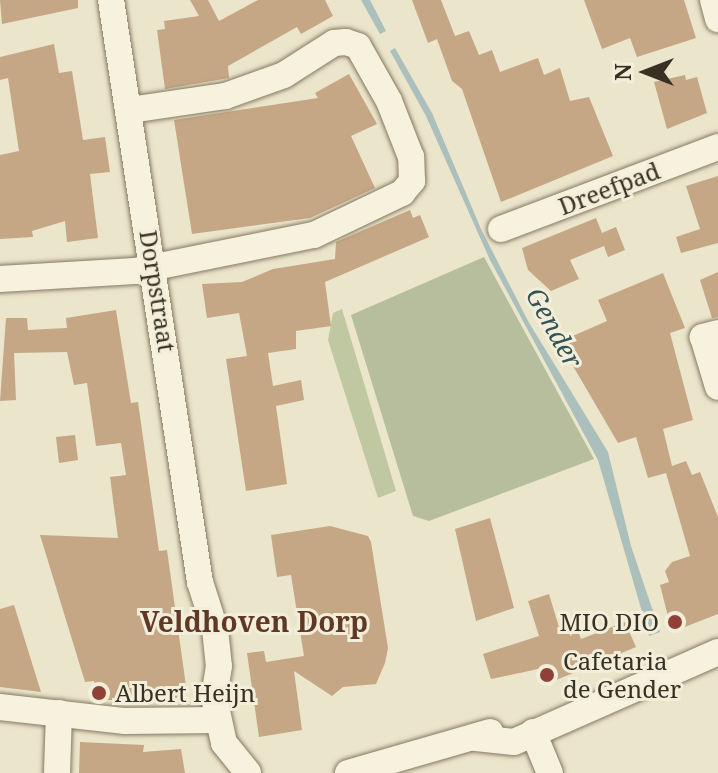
<!DOCTYPE html>
<html>
<head>
<meta charset="utf-8">
<style>
	body { margin:0 }
	#map { position:relative; width:718px; height:773px; overflow:hidden; background:#ebe5cb; font-family:"Noto Serif",serif }
	div>[style] { position:absolute }
	.green>* { inset:0; background:#bfc8a0 }
	.cemetery>* { inset:0; background:#b6be9e }
	.water>* { inset:0; background:#abc0bc }
	.building>* { inset:0; background:#c5a785 }
	.roads { filter:drop-shadow(0 0 2px #867961) drop-shadow(0 0 2px #867961) }
	.minor>* { height:26px; margin:-13px; padding:0 13px; transform-origin:13px; border-radius:13px; background:#f6f2de }
	.dots>* { width:22px; height:22px; translate:-50% -50%; box-sizing:border-box; border:4px solid #f3eeda; border-radius:50% }
	span { translate:-50% -50%; white-space:nowrap; text-align:center; line-height:1.15; -webkit-text-stroke:6px #f3eeda; paint-order:stroke }
	.street-label { font-size:24px; color:#383023 }
	.poi-label { font-size:24px; color:#383023 }
	.right { translate:-100% -50%; text-align:right }
	.left { translate:0 -50%; text-align:left }
	.water-label { font-size:26px; color:#345456; font-style:italic }
	.quarter-label { font-size:28px; color:#603926; font-weight:700 }
	.north { position:absolute; left:606px; top:32px; width:80px; height:80px; -webkit-text-stroke:6px #f3eeda; paint-order:stroke; rotate:270deg; font-size:22px; font-weight:700; line-height:32px; text-align:center; color:#383023 }
	.north::after { content:''; display:block; margin:auto; width:28px; height:36px; background:#383023; clip-path:polygon(50% 0,100% 100%,50% 72%,0 100%) }
</style>
</head>
<body>
<div id="map">
	<div class="green">
		<i style="clip-path:polygon(342px 309px,396px 491px,378px 498px,328px 340px,333px 313px)"></i>
	</div>
	<div class="cemetery">
		<i style="clip-path:polygon(484px 257px,594px 459px,429px 521px,413px 516px,351px 315px)"></i>
	</div>
	<div class="water">
		<i style="clip-path:polygon(361px 0,370px 0,386px 31px,380px 34px)"></i>
		<i style="clip-path:polygon(395px 48px,432px 113px,481px 229px,528px 321px,608px 452px,631px 546px,660px 632px,649px 636px,598px 460px,490px 260px,426px 116px,390px 51px)"></i>
	</div>
	<div class="building">
		<i style="clip-path:polygon(0 0,78px 0,78px 8px,2px 24px)"></i>
		<i style="clip-path:polygon(190px 0,208px 0,219px 21px,258px 0,325px 0,333px 16px,301px 34px,297px 27px,228px 66px,229px 78px,165px 89px,157px 30px,165px 29px,164px 21px,199px 16px)"></i>
		<i style="clip-path:polygon(412px 0,441px 0,455px 36px,469px 31px,479px 55px,492px 50px,500px 72px,538px 58px,544px 75px,560px 68px,570px 101px,589px 97px,613px 156px,501px 202px,462px 89px,452px 81px,437px 39px,428px 43px)"></i>
		<i style="clip-path:polygon(584px 0,684px 0,696px 38px,637px 57px,630px 38px,602px 49px)"></i>
		<i style="clip-path:polygon(54px 44px,59px 73px,72px 71px,83px 140px,105px 137px,110px 172px,90px 174px,98px 238px,67px 242px,65px 221px,32px 231px,33px 237px,0 239px,0 155px,19px 151px,8px 78px,0 80px,0 57px)"></i>
		<i style="clip-path:polygon(349px 74px,377px 124px,351px 136px,375px 188px,310px 218px,192px 234px,174px 120px,318px 98px,315px 93px)"></i>
		<i style="clip-path:polygon(685px 75px,686px 80px,697px 77px,707px 113px,667px 129px,654px 82px)"></i>
		<i style="clip-path:polygon(718px 176px,718px 243px,681px 253px,676px 237px,700px 229px,686px 186px)"></i>
		<i style="clip-path:polygon(410px 210px,413px 218px,420px 215px,429px 237px,325px 282px,331px 326px,296px 331px,296px 349px,268px 353px,273px 386px,301px 380px,304px 400px,276px 406px,287px 484px,246px 491px,226px 359px,247px 356px,239px 313px,207px 318px,202px 284px,242px 282px,273px 269px,335px 259px,336px 242px)"></i>
		<i style="clip-path:polygon(596px 218px,602px 233px,616px 227px,625px 250px,608px 257px,604px 246px,570px 260px,579px 279px,551px 291px,528px 270px,522px 248px)"></i>
		<i style="clip-path:polygon(718px 272px,718px 317px,712px 318px,700px 280px)"></i>
		<i style="clip-path:polygon(663px 273px,685px 328px,670px 333px,693px 420px,663px 429px,672px 466px,686px 461px,692px 475px,700px 472px,718px 517px,718px 614px,672px 632px,660px 585px,669px 582px,665px 571px,672px 562px,690px 556px,666px 473px,648px 478px,636px 437px,618px 443px,559px 342px,607px 321px,598px 300px)"></i>
		<i style="clip-path:polygon(116px 310px,131px 403px,138px 402px,159px 551px,167px 550px,186px 686px,175px 700px,96px 700px,94px 681px,85px 682px,40px 535px,118px 538px,110px 477px,126px 475px,121px 443px,96px 446px,87px 383px,74px 385px,67px 352px,14px 353px,16px 400px,0 401px,6px 318px,27px 318px,28px 330px,67px 328px,66px 318px)"></i>
		<i style="clip-path:polygon(75px 435px,78px 460px,59px 463px,56px 437px)"></i>
		<i style="clip-path:polygon(490px 518px,514px 608px,476px 621px,455px 529px)"></i>
		<i style="clip-path:polygon(330px 526px,368px 536px,371px 542px,388px 648px,385px 663px,376px 684px,343px 687px,332px 696px,294px 671px,302px 730px,259px 737px,247px 653px,264px 651px,266px 662px,304px 656px,291px 575px,277px 577px,271px 535px)"></i>
		<i style="clip-path:polygon(549px 594px,561px 634px,577px 628px,581px 639px,625px 622px,636px 647px,544px 685px,538px 669px,491px 679px,483px 654px,539px 636px,528px 601px)"></i>
		<i style="clip-path:polygon(14px 605px,41px 692px,0 687px,0 609px)"></i>
		<i style="clip-path:polygon(80px 742px,144px 745px,143px 752px,181px 749px,185px 773px,79px 773px)"></i>
	</div>
	<div class="roads">
		<div class="minor">
			<i style="left:111px;top:0;width:589px;rotate:81.31deg"></i>
			<i style="left:200px;top:582px;width:49px;rotate:72.3deg"></i>
			<i style="left:215px;top:629px;width:37px;rotate:84deg"></i>
			<i style="left:219px;top:666px;width:31px;rotate:99deg"></i>
			<i style="left:713px;top:0;width:20px;rotate:75deg"></i>
			<i style="left:501px;top:229px;width:232px;rotate:-20.7deg"></i>
			<i style="left:0;top:279px;width:135px;rotate:-3.4deg"></i>
			<i style="left:135px;top:271px;width:183px;rotate:-11.4deg"></i>
			<i style="left:314px;top:235px;width:98px;rotate:-25.5deg"></i>
			<i style="left:402px;top:193px;width:16px;rotate:-50deg"></i>
			<i style="left:412px;top:181px;width:24px;rotate:-92deg"></i>
			<i style="left:411px;top:157px;width:60px;rotate:-111.4deg"></i>
			<i style="left:389px;top:101px;width:63px;rotate:-119.4deg"></i>
			<i style="left:358px;top:46px;width:13px;rotate:-162deg"></i>
			<i style="left:346px;top:42px;width:12px;rotate:175deg"></i>
			<i style="left:334px;top:43px;width:59px;rotate:147.4deg"></i>
			<i style="left:284px;top:75px;width:63px;rotate:160.4deg"></i>
			<i style="left:225px;top:96px;width:96px;rotate:171.6deg"></i>
			<i style="left:718px;top:333px;width:16px;rotate:165deg"></i>
			<i style="left:703px;top:337px;width:52px;rotate:73.3deg"></i>
			<i style="left:215px;top:702px;width:42px;rotate:77.6deg"></i>
			<i style="left:224px;top:743px;width:38px;rotate:51deg"></i>
			<i style="left:0;top:707px;width:126px;rotate:6.4deg"></i>
			<i style="left:125px;top:721px;width:93px;rotate:-0.6deg"></i>
			<i style="left:533px;top:732px;width:44px;rotate:67.5deg"></i>
			<i style="left:476px;top:738px;width:38px;rotate:6deg"></i>
			<i style="left:514px;top:742px;width:223px;rotate:-23.8deg"></i>
			<i style="left:57px;top:773px;width:60px;rotate:-88.1deg"></i>
			<i style="left:348px;top:773px;width:148px;rotate:-16.1deg"></i>
		</div>
	</div>
	<div class="dots">
		<i style="left:675px;top:622px;background:#8f4137"></i>
		<i style="left:547px;top:675px;background:#8f4137"></i>
		<i style="left:99px;top:693px;background:#8f4137"></i>
	</div>
	<div class="street-label">
		<span style="left:609px;top:188px;rotate:-21deg">Dreefpad</span>
		<span style="left:158px;top:291px;rotate:81deg">Dorpstraat</span>
	</div>
	<div class="poi-label">
		<span class="right" style="left:659px;top:622px">MIO DIO</span>
		<span class="left" style="left:563px;top:675px">Cafetaria<br>de Gender</span>
		<span class="left" style="left:115px;top:693px">Albert Heijn</span>
	</div>
	<div class="water-label">
		<span style="left:554px;top:328px;rotate:61deg">Gender</span>
	</div>
	<div class="quarter-label">
		<span style="left:254px;top:621px">Veldhoven Dorp</span>
	</div>
	<div class="north">N</div>
</div>
</body>
</html>
